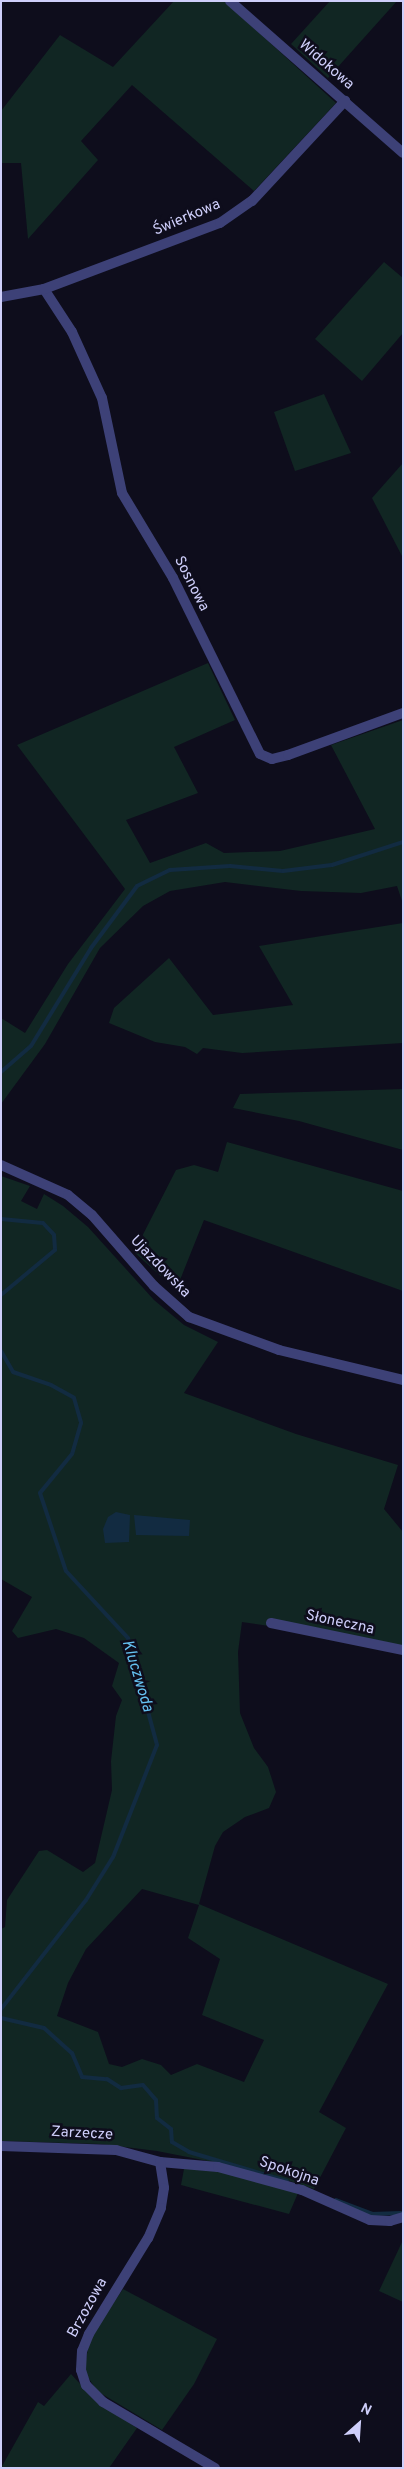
<!DOCTYPE html>
<html>
<head>
<meta charset="utf-8">
<style>
	body { margin:0 }
	#map { position:relative; width:404px; height:2469px; overflow:hidden; background:#0e0d1c; font-family:Overpass,sans-serif }
	div>[style] { position:absolute }
	.green>* { inset:0; background:#112623 }
	.water>* { inset:0; background:#122b41 }
	.stream>* { height:4px; margin:-2px; padding:0 2px; transform-origin:2px; border-radius:2px; background:#122b41 }
	.minor>* { height:10px; margin:-5px; padding:0 5px; transform-origin:5px; border-radius:5px; background:#3d4177 }
	.tertiary>* { height:10px; margin:-5px; padding:0 5px; transform-origin:5px; border-radius:5px; background:#3d4177 }
	span { translate:-50% -50%; white-space:nowrap; text-align:center; line-height:1.15; -webkit-text-stroke:5px #0e0d1c; paint-order:stroke }
	.street-label { font-size:15px; color:#cecefa }
	.water-label { font-size:16px; color:#65c1f1; font-style:italic }
	.frame { position:absolute; inset:0; border:2px solid #cecefa; pointer-events:none }
	.north { position:absolute; left:334px; top:2399px; width:50px; height:50px; -webkit-text-stroke:4px #0e0d1c; paint-order:stroke; rotate:26deg; font-size:14px; font-weight:700; line-height:20px; text-align:center; color:#cecefa }
	.north::after { content:''; display:block; margin:auto; width:18px; height:22px; background:#cecefa; clip-path:polygon(50% 0,100% 100%,50% 72%,0 100%) }
</style>
</head>
<body>
<div id="map">
	<div class="green">
		<i style="clip-path:polygon(174px 1px,224px 1px,336px 103px,254px 191px,132px 85px,81px 141px,98px 160px,28px 239px,21px 163px,1px 163px,1px 111px,60px 35px,113px 67px)"></i>
		<i style="clip-path:polygon(330px 1px,397px 1px,328px 78px,291px 44px)"></i>
		<i style="clip-path:polygon(384px 262px,403px 278px,403px 333px,362px 381px,315px 339px)"></i>
		<i style="clip-path:polygon(324px 394px,351px 453px,295px 471px,274px 412px)"></i>
		<i style="clip-path:polygon(403px 463px,403px 558px,372px 498px)"></i>
		<i style="clip-path:polygon(208px 663px,235px 720px,174px 747px,198px 793px,126px 820px,150px 863px,206px 843px,224px 853px,280px 851px,375px 829px,331px 745px,403px 720px,403px 904px,397px 886px,361px 893px,301px 891px,225px 882px,170px 891px,143px 906px,100px 948px,45px 1044px,1px 1104px,1px 1018px,25px 1033px,68px 964px,125px 889px,17px 745px)"></i>
		<i style="clip-path:polygon(403px 923px,403px 1043px,242px 1053px,203px 1048px,197px 1054px,185px 1047px,155px 1042px,109px 1023px,114px 1008px,169px 958px,213px 1015px,293px 1005px,259px 946px)"></i>
		<i style="clip-path:polygon(403px 1089px,403px 1150px,299px 1121px,233px 1108px,240px 1094px)"></i>
		<i style="clip-path:polygon(227px 1142px,403px 1191px,403px 1291px,204px 1220px,176px 1290px,134px 1252px,176px 1170px,194px 1165px,218px 1172px)"></i>
		<i style="clip-path:polygon(evenodd,1px 1176px,30px 1186px,21px 1201px,37px 1209px,44px 1194px,63px 1206px,88px 1227px,154px 1300px,184px 1325px,218px 1342px,184px 1393px,296px 1434px,398px 1465px,384px 1509px,403px 1532px,403px 1646px,242px 1622px,238px 1652px,240px 1713px,254px 1748px,268px 1767px,276px 1792px,269px 1808px,245px 1817px,223px 1832px,215px 1846px,199px 1904px,388px 1984px,319px 2112px,346px 2128px,314px 2189px,263px 2172px,157px 2151px,101px 2144px,1px 2141px,1px 1929px,5px 1927px,7px 1900px,39px 1851px,47px 1850px,83px 1872px,95px 1863px,112px 1790px,111px 1761px,116px 1716px,122px 1700px,112px 1686px,119px 1663px,84px 1638px,56px 1629px,18px 1638px,12px 1631px,32px 1597px,1px 1579px,1px 1176px,142px 1889px,199px 1905px,188px 1938px,220px 1959px,202px 2015px,264px 2040px,244px 2082px,197px 2064px,171px 2075px,161px 2065px,142px 2059px,122px 2067px,109px 2064px,98px 2032px,57px 2016px,68px 1983px,86px 1949px,142px 1889px)"></i>
		<i style="clip-path:polygon(199px 2168px,247px 2177px,298px 2193px,289px 2214px,181px 2185px,184px 2169px)"></i>
		<i style="clip-path:polygon(403px 2240px,403px 2302px,379px 2291px)"></i>
		<i style="clip-path:polygon(123px 2289px,217px 2339px,194px 2384px,162px 2430px,97px 2391px,84px 2371px,90px 2337px)"></i>
		<i style="clip-path:polygon(71px 2374px,97px 2402px,137px 2428px,109px 2468px,1px 2468px,38px 2402px,44px 2406px)"></i>
	</div>
	<div class="water">
		<i style="clip-path:polygon(116px 1512px,130px 1515px,129px 1542px,105px 1543px,103px 1529px,108px 1517px)"></i>
		<i style="clip-path:polygon(134px 1515px,190px 1520px,189px 1536px,136px 1535px)"></i>
	</div>
	<div class="stream">
		<i style="left:1px;top:1072px;width:40px;rotate:-41deg"></i>
		<i style="left:31px;top:1046px;width:115px;rotate:-58.5deg"></i>
		<i style="left:91px;top:948px;width:77px;rotate:-53.4deg"></i>
		<i style="left:137px;top:886px;width:37px;rotate:-26deg"></i>
		<i style="left:170px;top:870px;width:60px;rotate:-3.8deg"></i>
		<i style="left:230px;top:866px;width:53px;rotate:5.4deg"></i>
		<i style="left:283px;top:871px;width:49px;rotate:-7deg"></i>
		<i style="left:332px;top:865px;width:75px;rotate:-17.9deg"></i>
		<i style="left:1px;top:1219px;width:42px;rotate:5.4deg"></i>
		<i style="left:43px;top:1223px;width:16px;rotate:47deg"></i>
		<i style="left:54px;top:1235px;width:15px;rotate:86deg"></i>
		<i style="left:55px;top:1250px;width:70px;rotate:140.2deg"></i>
		<i style="left:1px;top:1351px;width:24px;rotate:60deg"></i>
		<i style="left:13px;top:1372px;width:40px;rotate:18.9deg"></i>
		<i style="left:51px;top:1385px;width:26px;rotate:29deg"></i>
		<i style="left:74px;top:1398px;width:26px;rotate:74deg"></i>
		<i style="left:81px;top:1423px;width:32px;rotate:106deg"></i>
		<i style="left:72px;top:1454px;width:50px;rotate:129.4deg"></i>
		<i style="left:40px;top:1493px;width:82px;rotate:71.6deg"></i>
		<i style="left:66px;top:1571px;width:91px;rotate:47.2deg"></i>
		<i style="left:128px;top:1638px;width:111px;rotate:74.8deg"></i>
		<i style="left:157px;top:1745px;width:120px;rotate:111.4deg"></i>
		<i style="left:113px;top:1857px;width:51px;rotate:122.1deg"></i>
		<i style="left:86px;top:1900px;width:138px;rotate:127.9deg"></i>
		<i style="left:1px;top:2018px;width:44px;rotate:13.1deg"></i>
		<i style="left:44px;top:2028px;width:38px;rotate:42deg"></i>
		<i style="left:72px;top:2053px;width:26px;rotate:67deg"></i>
		<i style="left:82px;top:2077px;width:25px;rotate:5deg"></i>
		<i style="left:107px;top:2079px;width:17px;rotate:33deg"></i>
		<i style="left:121px;top:2088px;width:22px;rotate:-8deg"></i>
		<i style="left:143px;top:2085px;width:20px;rotate:49deg"></i>
		<i style="left:156px;top:2100px;width:18px;rotate:87deg"></i>
		<i style="left:157px;top:2118px;width:18px;rotate:38deg"></i>
		<i style="left:171px;top:2129px;width:13px;rotate:86deg"></i>
		<i style="left:172px;top:2142px;width:20px;rotate:30deg"></i>
		<i style="left:189px;top:2152px;width:102px;rotate:16.5deg"></i>
		<i style="left:336px;top:2200px;width:39px;rotate:21deg"></i>
		<i style="left:372px;top:2214px;width:29px;rotate:-2deg"></i>
	</div>
	<div class="minor">
		<i style="left:230px;top:1px;width:230px;rotate:41.3deg"></i>
		<i style="left:44px;top:289px;width:51px;rotate:56.9deg"></i>
		<i style="left:72px;top:332px;width:72px;rotate:65.6deg"></i>
		<i style="left:102px;top:398px;width:97px;rotate:78.1deg"></i>
		<i style="left:122px;top:493px;width:99px;rotate:59deg"></i>
		<i style="left:173px;top:578px;width:196px;rotate:63.7deg"></i>
		<i style="left:260px;top:754px;width:13px;rotate:23deg"></i>
		<i style="left:272px;top:759px;width:16px;rotate:-14deg"></i>
		<i style="left:288px;top:755px;width:122px;rotate:-20.1deg"></i>
		<i style="left:1px;top:297px;width:44px;rotate:-10.5deg"></i>
		<i style="left:44px;top:289px;width:188px;rotate:-20.6deg"></i>
		<i style="left:220px;top:223px;width:39px;rotate:-35deg"></i>
		<i style="left:252px;top:201px;width:137px;rotate:-47.1deg"></i>
		<i style="left:271px;top:1623px;width:135px;rotate:11.6deg"></i>
		<i style="left:1px;top:2146px;width:115px;rotate:2deg"></i>
		<i style="left:116px;top:2150px;width:46px;rotate:15.3deg"></i>
		<i style="left:160px;top:2162px;width:58px;rotate:4.9deg"></i>
		<i style="left:218px;top:2167px;width:87px;rotate:15.3deg"></i>
		<i style="left:302px;top:2190px;width:74px;rotate:23.8deg"></i>
		<i style="left:370px;top:2220px;width:20px;rotate:3deg"></i>
		<i style="left:390px;top:2221px;width:14px;rotate:-17deg"></i>
		<i style="left:160px;top:2162px;width:26px;rotate:81deg"></i>
		<i style="left:164px;top:2188px;width:20px;rotate:99deg"></i>
		<i style="left:161px;top:2208px;width:33px;rotate:113deg"></i>
		<i style="left:148px;top:2238px;width:113px;rotate:121.6deg"></i>
		<i style="left:89px;top:2334px;width:18px;rotate:112deg"></i>
		<i style="left:82px;top:2351px;width:19px;rotate:93deg"></i>
		<i style="left:81px;top:2370px;width:16px;rotate:72deg"></i>
		<i style="left:86px;top:2385px;width:24px;rotate:45deg"></i>
		<i style="left:103px;top:2402px;width:130px;rotate:30.5deg"></i>
	</div>
	<div class="tertiary">
		<i style="left:1px;top:1165px;width:73px;rotate:24.1deg"></i>
		<i style="left:68px;top:1195px;width:31px;rotate:40deg"></i>
		<i style="left:92px;top:1215px;width:94px;rotate:48.9deg"></i>
		<i style="left:154px;top:1286px;width:47px;rotate:41.5deg"></i>
		<i style="left:189px;top:1317px;width:96px;rotate:20.1deg"></i>
		<i style="left:279px;top:1350px;width:128px;rotate:13.6deg"></i>
	</div>
	<div class="street-label">
		<span style="left:326px;top:65px;rotate:41deg">Widokowa</span>
		<span style="left:187px;top:218px;rotate:-23deg">Świerkowa</span>
		<span style="left:191px;top:584px;rotate:63deg">Sosnowa</span>
		<span style="left:160px;top:1267px;rotate:46deg">Ujazdowska</span>
		<span style="left:340px;top:1623px;rotate:12deg">Słoneczna</span>
		<span style="left:82px;top:2134px;rotate:3deg">Zarzecze</span>
		<span style="left:289px;top:2172px;rotate:19deg">Spokojna</span>
		<span style="left:88px;top:2308px;rotate:-61deg">Brzozowa</span>
	</div>
	<div class="water-label">
		<span style="left:137px;top:1676px;rotate:73deg">Kluczwoda</span>
	</div>
	<div class="frame"></div>
	<div class="north">N</div>
</div>
</body>
</html>
